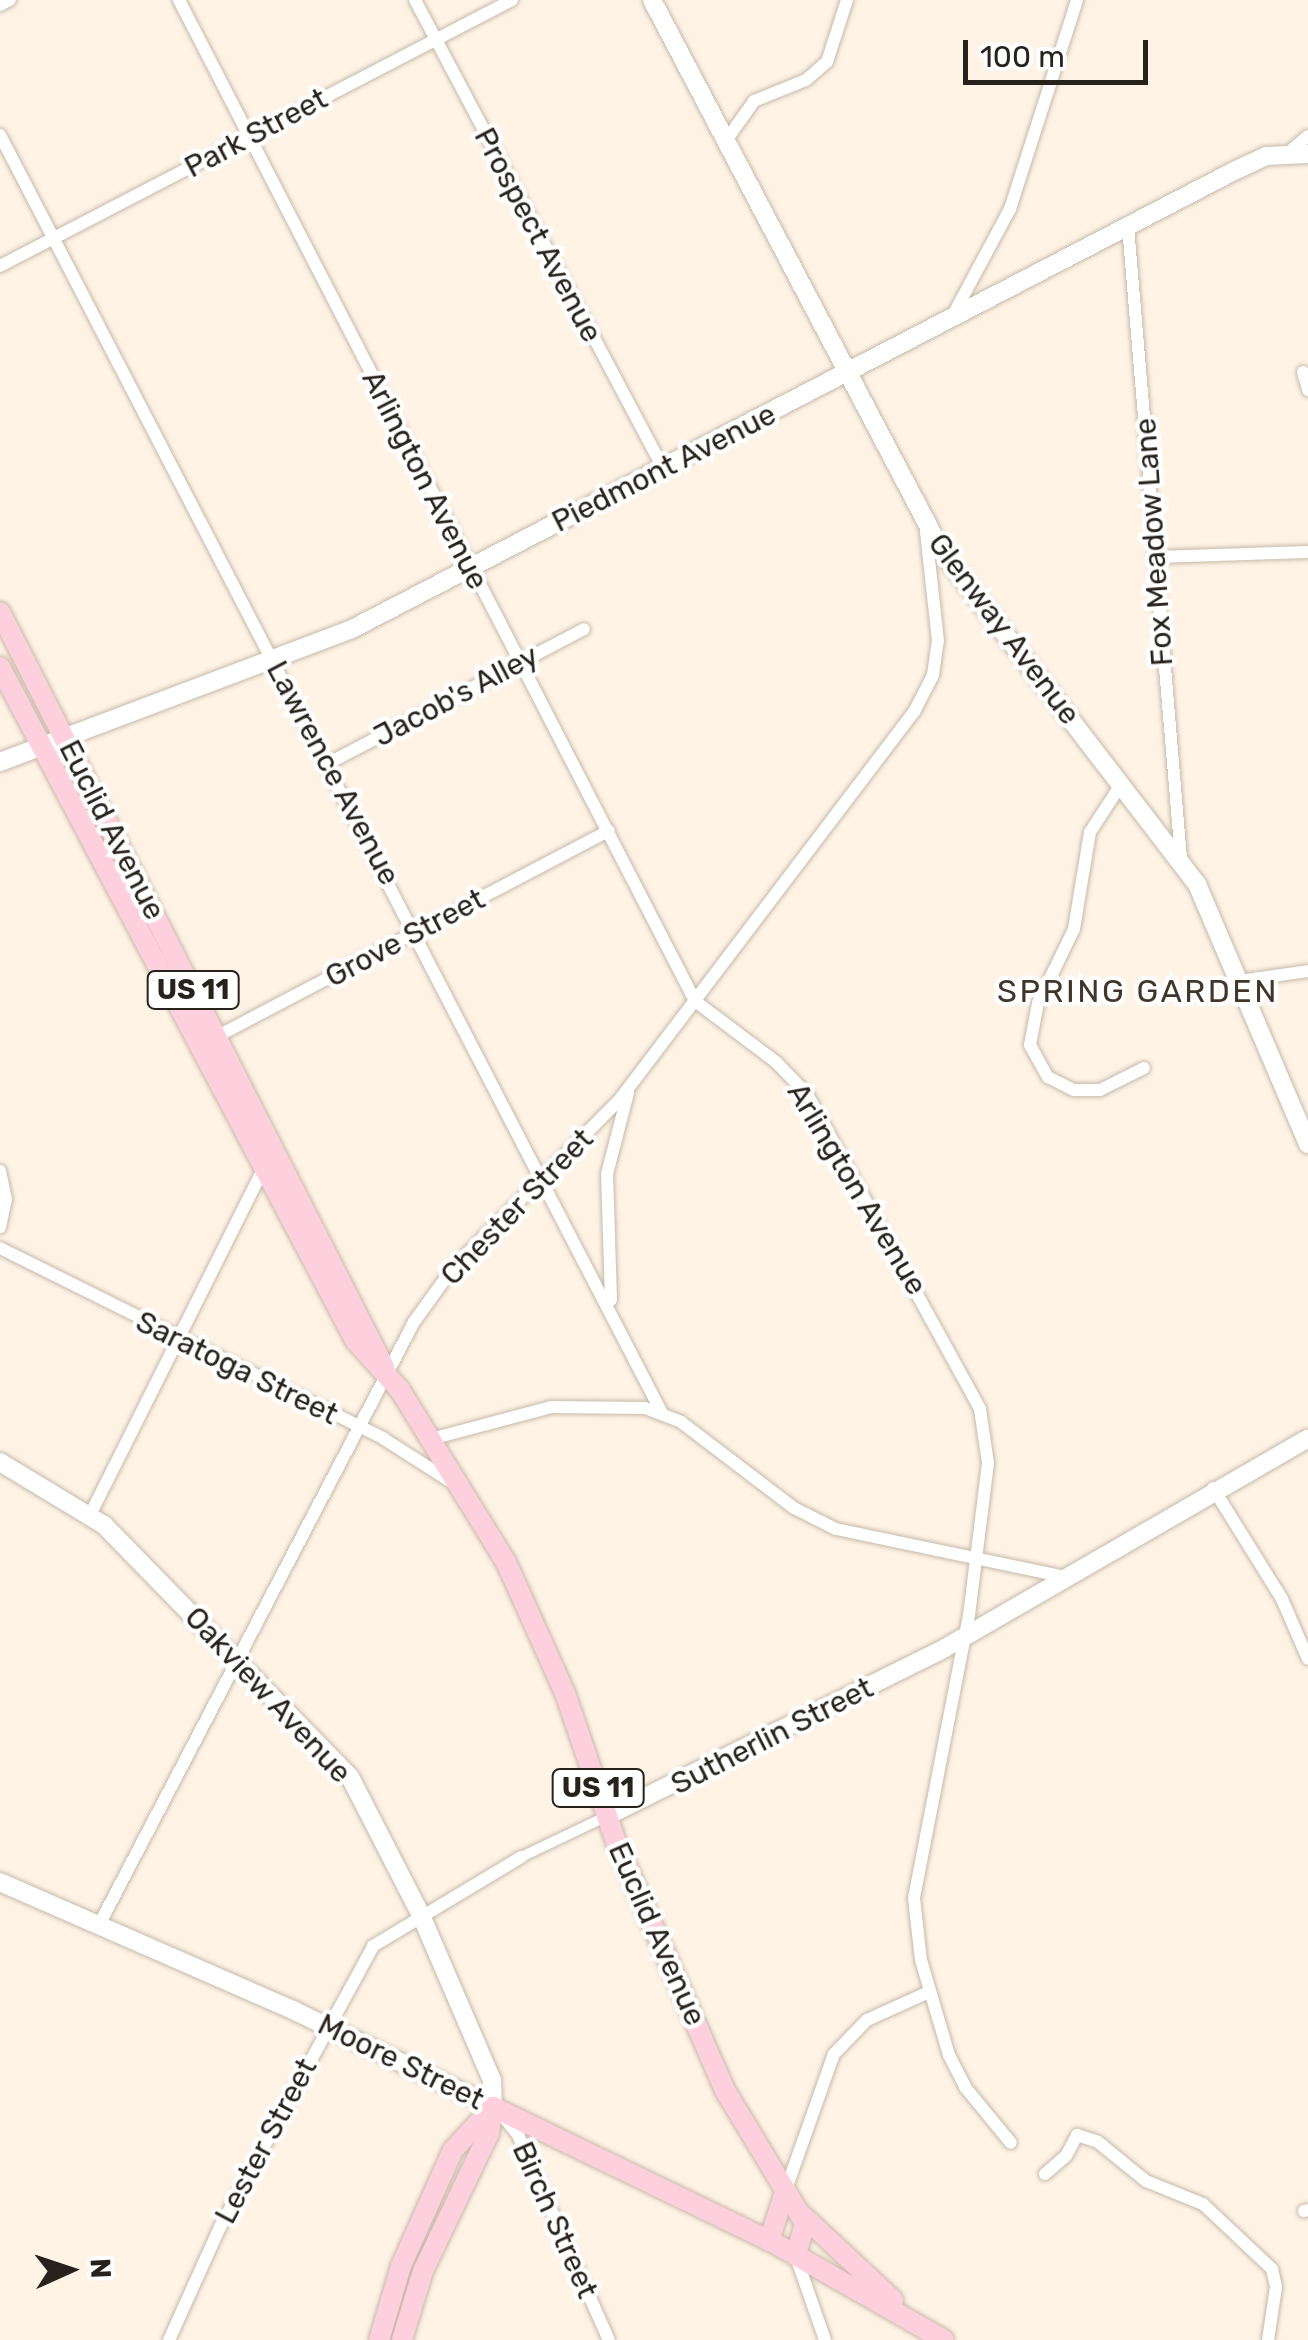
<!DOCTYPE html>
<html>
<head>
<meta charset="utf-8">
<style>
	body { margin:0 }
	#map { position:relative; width:1308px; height:2340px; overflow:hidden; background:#fef3e5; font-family:Rubik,sans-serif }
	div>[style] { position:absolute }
	.roads { filter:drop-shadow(0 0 2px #c6b9a9) drop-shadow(0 0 2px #c6b9a9) }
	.pedestrian>* { height:10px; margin:-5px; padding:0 5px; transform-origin:5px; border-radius:5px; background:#fff }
	.minor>* { height:12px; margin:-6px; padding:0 6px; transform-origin:6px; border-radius:6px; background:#fff }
	.tertiary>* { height:18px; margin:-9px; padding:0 9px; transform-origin:9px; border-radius:9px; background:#fff }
	.secondary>* { height:18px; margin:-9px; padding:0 9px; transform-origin:9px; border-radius:9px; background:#fff }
	.primary>* { height:20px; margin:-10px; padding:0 10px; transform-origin:10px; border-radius:10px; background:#fecfdc }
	span { translate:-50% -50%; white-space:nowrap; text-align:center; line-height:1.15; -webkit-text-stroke:9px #fff; paint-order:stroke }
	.shield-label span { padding:2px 8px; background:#fff; border:2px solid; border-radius:8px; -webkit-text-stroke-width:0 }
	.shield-label { font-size:28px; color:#27221c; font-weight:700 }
	.street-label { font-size:30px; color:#27221c }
	.neighbourhood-label { font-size:32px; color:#413629; letter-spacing:2.5px }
	.north { position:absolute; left:20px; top:2220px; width:100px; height:100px; -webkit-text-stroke:8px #fff; paint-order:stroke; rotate:87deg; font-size:28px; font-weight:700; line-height:40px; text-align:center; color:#27221c }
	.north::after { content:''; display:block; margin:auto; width:35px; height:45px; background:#27221c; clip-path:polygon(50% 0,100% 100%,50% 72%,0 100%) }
	.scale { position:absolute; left:963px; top:40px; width:185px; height:45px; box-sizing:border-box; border:5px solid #27221c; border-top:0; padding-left:12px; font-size:30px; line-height:35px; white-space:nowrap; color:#27221c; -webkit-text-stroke:8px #fff; paint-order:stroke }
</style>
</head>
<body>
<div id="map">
	<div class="roads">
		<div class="pedestrian">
			<i style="left:521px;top:1857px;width:95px;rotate:-25.5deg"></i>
		</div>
		<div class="minor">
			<i style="left:179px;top:0;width:1126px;rotate:62.73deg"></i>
			<i style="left:695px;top:1001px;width:101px;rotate:37deg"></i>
			<i style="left:776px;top:1062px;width:45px;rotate:45.9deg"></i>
			<i style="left:807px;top:1094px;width:359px;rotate:61.2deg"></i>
			<i style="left:980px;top:1409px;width:55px;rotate:81.6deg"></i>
			<i style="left:988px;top:1463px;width:153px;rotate:97.1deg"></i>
			<i style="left:969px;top:1615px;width:288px;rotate:101deg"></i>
			<i style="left:914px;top:1898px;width:62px;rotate:83.6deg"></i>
			<i style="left:921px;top:1960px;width:99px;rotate:73.6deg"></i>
			<i style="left:949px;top:2055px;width:36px;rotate:63deg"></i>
			<i style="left:965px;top:2087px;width:72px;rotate:50.6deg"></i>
			<i style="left:415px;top:0;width:530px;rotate:62.08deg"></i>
			<i style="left:0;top:5px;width:11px;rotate:-27deg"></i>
			<i style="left:0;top:135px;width:1439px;rotate:62.62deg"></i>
			<i style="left:725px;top:142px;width:50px;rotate:-54.7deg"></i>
			<i style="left:754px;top:101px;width:56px;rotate:-22deg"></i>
			<i style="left:806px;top:80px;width:28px;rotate:-41deg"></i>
			<i style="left:827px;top:62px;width:65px;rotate:-72.1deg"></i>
			<i style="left:1289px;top:152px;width:25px;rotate:-40deg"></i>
			<i style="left:1128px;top:226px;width:634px;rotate:85.21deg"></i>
			<i style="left:0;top:266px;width:577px;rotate:-27.45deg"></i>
			<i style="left:952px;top:317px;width:123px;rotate:-61.8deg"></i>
			<i style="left:1010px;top:209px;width:219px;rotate:-72.2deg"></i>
			<i style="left:1303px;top:372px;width:19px;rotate:74deg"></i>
			<i style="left:1155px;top:557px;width:153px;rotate:-1.9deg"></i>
			<i style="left:327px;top:764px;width:290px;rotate:-27.7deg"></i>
			<i style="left:1122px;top:783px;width:59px;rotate:123.1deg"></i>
			<i style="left:1090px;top:832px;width:98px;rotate:99.4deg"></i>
			<i style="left:1074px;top:929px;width:82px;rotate:115.9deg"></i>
			<i style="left:1038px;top:1003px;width:43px;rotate:100.8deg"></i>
			<i style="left:1030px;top:1045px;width:37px;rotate:61deg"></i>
			<i style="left:1048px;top:1077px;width:29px;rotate:27deg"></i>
			<i style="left:1074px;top:1090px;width:26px"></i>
			<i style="left:1100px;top:1090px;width:49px;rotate:-26.6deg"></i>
			<i style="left:1239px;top:981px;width:70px;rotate:-8.2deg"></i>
			<i style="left:212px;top:1039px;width:448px;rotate:-27.7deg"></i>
			<i style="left:0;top:1171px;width:29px;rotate:78deg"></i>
			<i style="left:6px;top:1199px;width:29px;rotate:102deg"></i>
			<i style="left:0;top:1248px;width:429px;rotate:26.4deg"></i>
			<i style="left:384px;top:1439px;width:78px;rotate:32.5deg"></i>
			<i style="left:611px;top:1300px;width:126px;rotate:-91.8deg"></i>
			<i style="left:607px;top:1174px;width:84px;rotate:-75.5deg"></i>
			<i style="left:431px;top:1439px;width:124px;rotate:-14.9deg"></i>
			<i style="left:551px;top:1407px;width:94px;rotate:0.6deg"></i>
			<i style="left:645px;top:1408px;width:39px;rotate:21deg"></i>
			<i style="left:681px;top:1422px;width:142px;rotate:37.3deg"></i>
			<i style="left:794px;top:1508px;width:47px;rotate:26.6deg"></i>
			<i style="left:836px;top:1529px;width:235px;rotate:11.8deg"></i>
			<i style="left:1213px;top:1488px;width:131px;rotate:58.1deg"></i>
			<i style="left:1282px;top:1599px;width:65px;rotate:66.6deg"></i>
			<i style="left:90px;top:1515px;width:391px;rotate:-63.4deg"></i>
			<i style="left:99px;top:1925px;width:680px;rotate:-62.42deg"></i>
			<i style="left:414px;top:1322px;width:67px;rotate:-54.2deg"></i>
			<i style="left:453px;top:1268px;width:238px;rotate:-45.3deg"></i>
			<i style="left:620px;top:1099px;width:486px;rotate:-52.8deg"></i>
			<i style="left:914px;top:712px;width:42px;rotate:-62.8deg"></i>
			<i style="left:933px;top:675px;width:34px;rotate:-82deg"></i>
			<i style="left:938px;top:641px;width:110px;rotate:-96.3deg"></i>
			<i style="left:502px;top:2115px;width:26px;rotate:51deg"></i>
			<i style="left:518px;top:2135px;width:224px;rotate:66.1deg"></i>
			<i style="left:1045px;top:2174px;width:28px;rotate:-41deg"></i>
			<i style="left:1066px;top:2156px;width:24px;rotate:-62deg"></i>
			<i style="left:1077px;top:2135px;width:22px;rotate:18deg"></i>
			<i style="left:1098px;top:2142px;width:62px;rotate:39.1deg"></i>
			<i style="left:1146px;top:2181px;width:61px;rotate:22deg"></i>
			<i style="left:1203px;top:2204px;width:95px;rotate:43.3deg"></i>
			<i style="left:1272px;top:2269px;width:18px;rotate:77deg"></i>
			<i style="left:1276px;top:2287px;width:54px;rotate:98.6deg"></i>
			<i style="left:785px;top:2192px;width:146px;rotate:-70.5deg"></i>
			<i style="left:834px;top:2054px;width:47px;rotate:-45.9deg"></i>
			<i style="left:867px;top:2020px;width:68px;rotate:-24.3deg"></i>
			<i style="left:1304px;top:2211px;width:4px;rotate:-14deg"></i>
			<i style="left:796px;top:2257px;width:88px;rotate:70.7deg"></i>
			<i style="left:169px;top:2340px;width:124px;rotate:-65.7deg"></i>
			<i style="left:220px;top:2227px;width:320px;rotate:-61.4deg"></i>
			<i style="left:373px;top:1946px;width:173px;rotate:-31deg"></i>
		</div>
		<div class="tertiary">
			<i style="left:652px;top:0;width:624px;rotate:62.28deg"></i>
			<i style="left:942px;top:552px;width:419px;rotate:52.5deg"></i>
			<i style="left:1197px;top:884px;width:283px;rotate:66.9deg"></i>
			<i style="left:0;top:762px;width:376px;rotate:-20.7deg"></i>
			<i style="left:352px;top:629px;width:992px;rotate:-27.44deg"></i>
			<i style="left:1232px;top:172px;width:38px;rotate:-25deg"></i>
			<i style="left:1266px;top:156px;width:42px;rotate:-2.7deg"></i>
			<i style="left:607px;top:1816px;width:369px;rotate:-26.4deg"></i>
			<i style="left:938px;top:1652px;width:427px;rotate:-30deg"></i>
			<i style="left:0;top:1882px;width:320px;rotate:23.6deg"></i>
			<i style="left:293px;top:2010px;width:222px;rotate:25.9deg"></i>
		</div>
		<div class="secondary">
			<i style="left:0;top:1462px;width:122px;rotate:31.2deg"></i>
			<i style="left:104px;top:1525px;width:352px;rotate:45.7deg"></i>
			<i style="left:350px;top:1777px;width:153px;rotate:62.8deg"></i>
			<i style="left:420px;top:1913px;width:182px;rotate:66.7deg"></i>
			<i style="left:492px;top:2080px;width:27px;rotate:88deg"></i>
		</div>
		<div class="primary">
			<i style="left:0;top:612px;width:847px;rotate:63.04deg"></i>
			<i style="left:0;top:667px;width:761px;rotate:62.19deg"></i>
			<i style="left:355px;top:1340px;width:67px;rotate:48deg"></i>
			<i style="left:400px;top:1390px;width:202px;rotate:58.4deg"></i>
			<i style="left:506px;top:1562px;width:144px;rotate:65.8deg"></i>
			<i style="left:565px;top:1693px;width:157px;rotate:71.1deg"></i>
			<i style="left:616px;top:1842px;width:273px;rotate:66.3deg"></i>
			<i style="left:726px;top:2092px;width:153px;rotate:58.9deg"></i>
			<i style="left:805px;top:2223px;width:33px;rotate:106deg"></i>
			<i style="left:493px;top:2107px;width:314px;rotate:25.8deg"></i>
			<i style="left:776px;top:2244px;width:193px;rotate:29.7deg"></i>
			<i style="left:801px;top:2214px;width:126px;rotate:43.1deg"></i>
			<i style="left:769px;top:2241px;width:52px;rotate:-71.9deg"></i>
			<i style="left:379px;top:2340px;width:77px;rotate:-73.4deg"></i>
			<i style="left:401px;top:2266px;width:127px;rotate:-65.9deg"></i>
			<i style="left:453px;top:2150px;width:59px;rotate:-47.1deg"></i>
			<i style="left:402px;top:2340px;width:72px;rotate:-73.1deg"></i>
			<i style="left:423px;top:2271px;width:153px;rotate:-64.4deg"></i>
			<i style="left:489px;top:2133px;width:26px;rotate:-81deg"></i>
		</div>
	</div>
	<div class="shield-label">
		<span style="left:193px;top:990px">US 11</span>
		<span style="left:598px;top:1788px">US 11</span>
	</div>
	<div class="street-label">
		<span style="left:256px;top:133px;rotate:-28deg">Park Street</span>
		<span style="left:538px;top:235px;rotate:62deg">Prospect Avenue</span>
		<span style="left:664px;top:468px;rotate:-27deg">Piedmont Avenue</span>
		<span style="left:425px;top:480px;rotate:63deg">Arlington Avenue</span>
		<span style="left:1154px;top:542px;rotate:-94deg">Fox Meadow Lane</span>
		<span style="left:1004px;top:629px;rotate:53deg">Glenway Avenue</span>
		<span style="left:456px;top:696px;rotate:-28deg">Jacob's Alley</span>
		<span style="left:333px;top:773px;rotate:62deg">Lawrence Avenue</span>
		<span style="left:112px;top:830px;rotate:63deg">Euclid Avenue</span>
		<span style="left:405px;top:938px;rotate:-28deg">Grove Street</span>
		<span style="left:857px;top:1189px;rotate:59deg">Arlington Avenue</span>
		<span style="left:517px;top:1207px;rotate:-46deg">Chester Street</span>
		<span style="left:237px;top:1368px;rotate:26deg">Saratoga Street</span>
		<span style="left:268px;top:1695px;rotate:47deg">Oakview Avenue</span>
		<span style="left:772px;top:1736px;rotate:-27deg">Sutherlin Street</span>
		<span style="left:657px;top:1934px;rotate:66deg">Euclid Avenue</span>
		<span style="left:401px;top:2062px;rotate:26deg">Moore Street</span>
		<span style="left:266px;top:2141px;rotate:-62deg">Lester Street</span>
		<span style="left:555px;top:2220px;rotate:66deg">Birch Street</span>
	</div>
	<div class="neighbourhood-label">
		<span style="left:1138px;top:991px">SPRING GARDEN</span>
	</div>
	<div class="north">N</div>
	<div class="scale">100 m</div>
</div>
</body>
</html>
